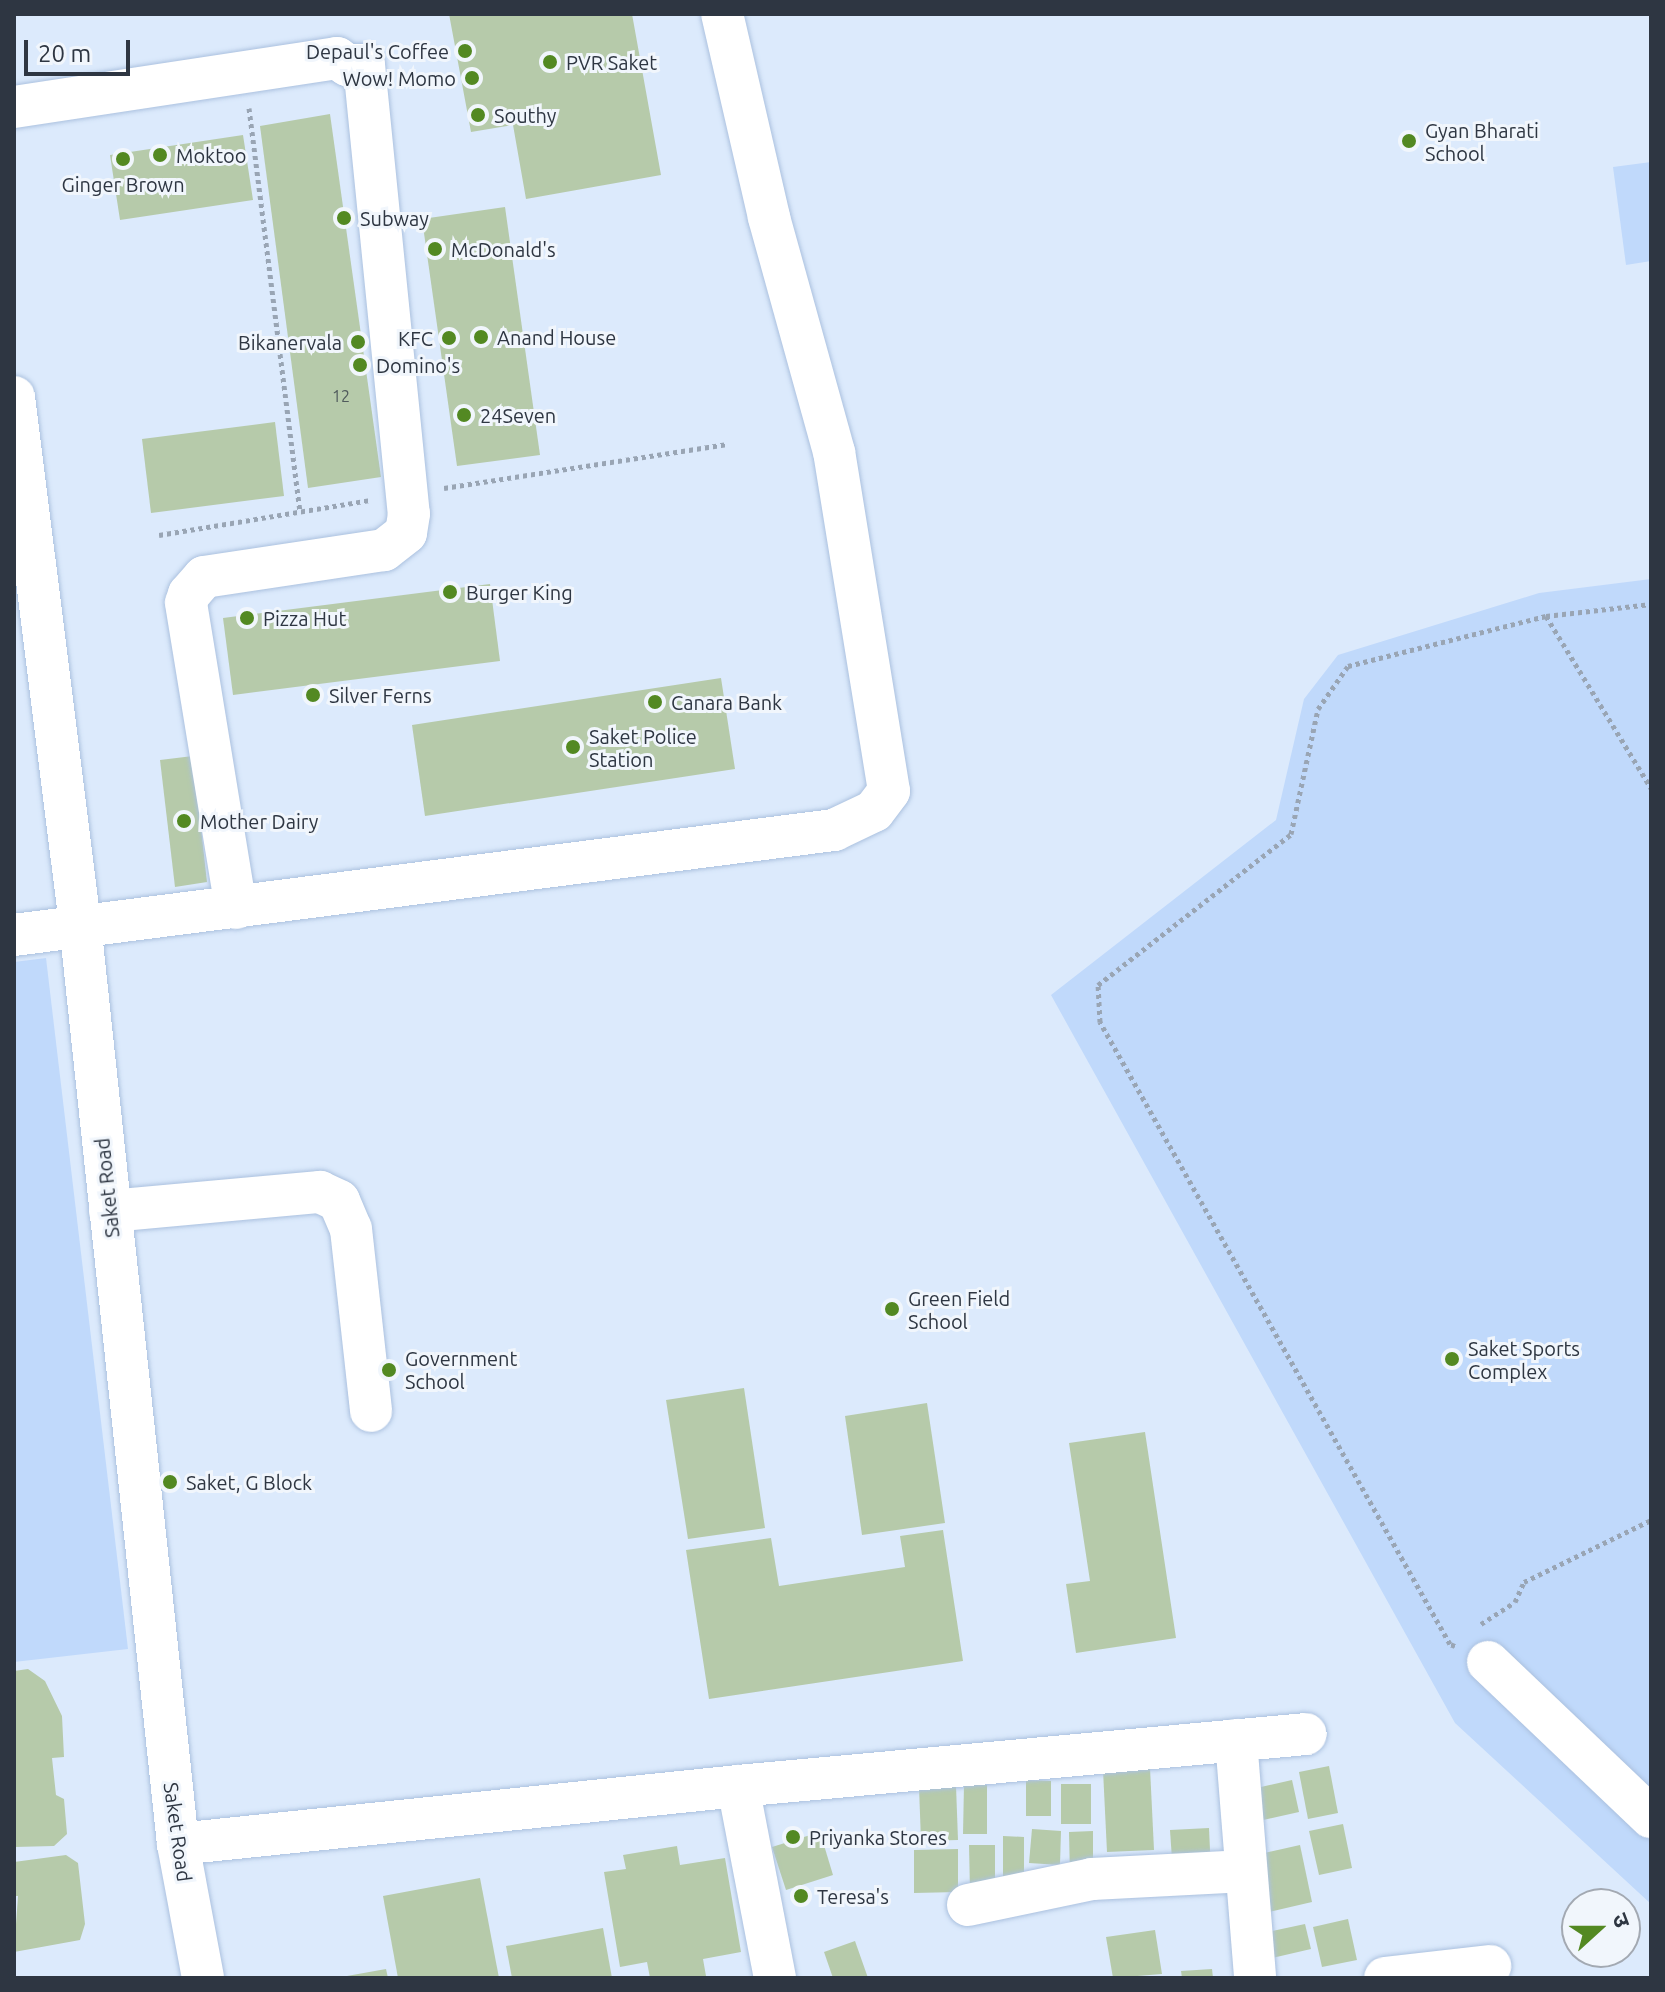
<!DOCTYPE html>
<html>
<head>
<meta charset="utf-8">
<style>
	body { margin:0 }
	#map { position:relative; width:1665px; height:1992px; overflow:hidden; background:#dceafc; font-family:Ubuntu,"Noto Sans Devanagari",sans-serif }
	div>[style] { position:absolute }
	.green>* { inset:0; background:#c0d9fb }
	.building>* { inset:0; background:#b6caaa }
	.path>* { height:5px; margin-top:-2.5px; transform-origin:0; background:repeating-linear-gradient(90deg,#99a5b4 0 4px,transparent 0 8px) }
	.roads { filter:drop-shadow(0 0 2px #abc1df) drop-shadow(0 0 2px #abc1df) }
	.minor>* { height:42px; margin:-21px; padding:0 21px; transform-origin:21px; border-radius:21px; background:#fff }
	.dots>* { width:22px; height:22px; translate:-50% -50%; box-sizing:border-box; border:4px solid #f1f6fc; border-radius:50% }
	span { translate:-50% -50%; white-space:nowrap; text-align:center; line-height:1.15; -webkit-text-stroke:6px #f1f6fc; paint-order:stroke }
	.number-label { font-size:16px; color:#505b5c }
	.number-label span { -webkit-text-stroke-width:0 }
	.poi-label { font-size:20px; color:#2e3642 }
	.right { translate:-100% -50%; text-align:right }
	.left { translate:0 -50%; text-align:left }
	.street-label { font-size:20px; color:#2e3642 }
	.frame { position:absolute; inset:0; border:16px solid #2e3642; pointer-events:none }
	.north { position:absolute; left:1561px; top:1888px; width:80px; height:80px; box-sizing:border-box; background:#f1f6fc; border:2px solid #a3a9b2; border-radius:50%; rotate:69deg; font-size:22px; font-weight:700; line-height:32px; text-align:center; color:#2e3642 }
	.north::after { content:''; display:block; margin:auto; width:28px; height:36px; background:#538922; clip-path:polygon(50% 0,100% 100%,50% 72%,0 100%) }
	.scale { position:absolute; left:24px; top:40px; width:106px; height:36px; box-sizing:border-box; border:4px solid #2e3642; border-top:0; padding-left:10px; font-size:24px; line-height:28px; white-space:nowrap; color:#2e3642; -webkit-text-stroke:6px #f1f6fc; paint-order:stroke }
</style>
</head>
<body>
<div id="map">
	<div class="green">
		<i style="clip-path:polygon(1651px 162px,1651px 261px,1626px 265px,1613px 167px)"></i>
		<i style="clip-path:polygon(1651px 579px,1651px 1904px,1455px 1723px,1051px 995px,1276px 820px,1304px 699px,1338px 655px,1539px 593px)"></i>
		<i style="clip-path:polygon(46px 958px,128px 1649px,14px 1662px,14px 962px)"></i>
	</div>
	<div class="building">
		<i style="clip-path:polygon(449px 14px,632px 14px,661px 175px,526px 199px,513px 125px,471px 132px)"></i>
		<i style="clip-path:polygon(330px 114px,381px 477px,308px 488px,260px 126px)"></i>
		<i style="clip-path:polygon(243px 135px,253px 200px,120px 220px,110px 155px)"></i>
		<i style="clip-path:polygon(505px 207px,540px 455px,457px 466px,422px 219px)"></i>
		<i style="clip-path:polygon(275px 422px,284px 496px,151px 513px,142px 439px)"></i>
		<i style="clip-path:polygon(490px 584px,500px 661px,233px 695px,223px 618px)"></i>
		<i style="clip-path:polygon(721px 678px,735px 769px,425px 816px,412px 725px)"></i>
		<i style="clip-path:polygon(193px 756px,207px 882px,175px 887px,160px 760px)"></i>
		<i style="clip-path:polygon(744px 1388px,765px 1528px,688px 1539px,666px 1400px)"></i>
		<i style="clip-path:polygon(927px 1403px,945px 1523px,862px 1535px,845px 1416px)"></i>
		<i style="clip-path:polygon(1145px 1432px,1176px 1638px,1076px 1653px,1066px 1584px,1090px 1581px,1069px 1443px)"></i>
		<i style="clip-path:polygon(943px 1530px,963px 1661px,709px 1699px,686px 1550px,771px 1538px,779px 1586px,905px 1567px,900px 1536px)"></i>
		<i style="clip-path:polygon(28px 1669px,45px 1681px,62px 1716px,64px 1757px,52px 1758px,56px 1795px,64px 1799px,67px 1834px,54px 1846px,14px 1847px,14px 1671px)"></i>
		<i style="clip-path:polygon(1329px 1766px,1338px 1813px,1308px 1819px,1299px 1772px)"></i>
		<i style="clip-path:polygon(1150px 1768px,1154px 1850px,1107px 1852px,1103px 1770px)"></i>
		<i style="clip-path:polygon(1026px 1780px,1051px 1781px,1051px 1816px,1026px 1816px)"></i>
		<i style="clip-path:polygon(1292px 1780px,1299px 1812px,1250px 1823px,1243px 1791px)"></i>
		<i style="clip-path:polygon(1061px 1784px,1091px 1784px,1091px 1824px,1061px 1824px)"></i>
		<i style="clip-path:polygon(964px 1785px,987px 1785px,987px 1834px,963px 1834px)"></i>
		<i style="clip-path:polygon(956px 1786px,958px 1840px,921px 1841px,919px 1787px)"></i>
		<i style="clip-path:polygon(1343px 1824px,1352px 1868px,1319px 1875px,1309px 1831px)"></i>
		<i style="clip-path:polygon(1209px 1828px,1211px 1873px,1173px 1874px,1170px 1830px)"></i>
		<i style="clip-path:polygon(1032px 1829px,1061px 1831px,1060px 1865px,1029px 1863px)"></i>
		<i style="clip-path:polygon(1093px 1831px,1093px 1876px,1070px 1877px,1069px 1832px)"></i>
		<i style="clip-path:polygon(820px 1832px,833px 1875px,786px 1890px,772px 1847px)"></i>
		<i style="clip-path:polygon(1003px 1836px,1024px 1837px,1024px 1878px,1003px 1878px)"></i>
		<i style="clip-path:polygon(969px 1845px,995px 1845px,995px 1892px,970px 1891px)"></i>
		<i style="clip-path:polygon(1300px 1845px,1312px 1902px,1264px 1913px,1251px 1856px)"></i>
		<i style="clip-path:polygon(677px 1846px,680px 1865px,725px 1858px,741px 1952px,703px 1959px,706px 1976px,650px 1978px,647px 1962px,620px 1967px,604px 1872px,626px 1869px,623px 1855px)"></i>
		<i style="clip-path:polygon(958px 1849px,958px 1892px,914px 1893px,914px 1850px)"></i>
		<i style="clip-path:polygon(66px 1855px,78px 1863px,85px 1924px,80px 1940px,14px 1952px,18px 1896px,14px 1896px,14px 1862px)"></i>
		<i style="clip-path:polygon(480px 1878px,499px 1978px,398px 1978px,383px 1896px)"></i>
		<i style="clip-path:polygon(1348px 1919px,1357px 1960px,1322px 1967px,1313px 1927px)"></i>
		<i style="clip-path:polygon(1305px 1924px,1311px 1949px,1264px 1960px,1258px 1934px)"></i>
		<i style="clip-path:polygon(603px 1928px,612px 1978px,512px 1978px,506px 1946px)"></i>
		<i style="clip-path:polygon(1155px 1930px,1162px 1974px,1113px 1978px,1106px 1937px)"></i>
		<i style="clip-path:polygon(855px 1941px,868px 1978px,833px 1978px,824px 1952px)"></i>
		<i style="clip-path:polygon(386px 1969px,388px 1978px,348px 1978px,347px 1976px)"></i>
		<i style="clip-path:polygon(1212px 1969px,1213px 1978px,1182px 1978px,1181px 1971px)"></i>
	</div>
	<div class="path">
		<i style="left:249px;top:108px;width:407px;rotate:82.8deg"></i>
		<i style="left:444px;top:488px;width:287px;rotate:-8.8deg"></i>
		<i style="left:159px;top:535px;width:215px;rotate:-9.4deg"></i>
		<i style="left:1546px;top:616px;width:106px;rotate:-6.5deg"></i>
		<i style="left:1481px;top:1624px;width:40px;rotate:-32.9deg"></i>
		<i style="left:1515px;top:1602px;width:22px;rotate:-66deg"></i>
		<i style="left:1524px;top:1582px;width:141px;rotate:-26deg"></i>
		<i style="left:1455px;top:1646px;width:5px;rotate:-158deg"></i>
		<i style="left:1450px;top:1644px;width:714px;rotate:-119.37deg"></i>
		<i style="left:1100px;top:1022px;width:37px;rotate:-93deg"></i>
		<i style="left:1098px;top:985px;width:245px;rotate:-38deg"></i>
		<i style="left:1291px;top:834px;width:128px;rotate:-77.8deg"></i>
		<i style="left:1318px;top:709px;width:52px;rotate:-55.1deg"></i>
		<i style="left:1348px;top:666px;width:204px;rotate:-14.2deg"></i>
		<i style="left:1546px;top:616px;width:202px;rotate:58.6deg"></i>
	</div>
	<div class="roads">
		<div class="minor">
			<i style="left:14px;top:107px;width:327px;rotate:-8.6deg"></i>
			<i style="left:337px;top:58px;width:12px;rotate:35deg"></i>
			<i style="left:347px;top:65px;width:17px"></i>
			<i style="left:364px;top:65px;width:451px;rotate:84.3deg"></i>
			<i style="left:409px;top:514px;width:19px;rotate:99deg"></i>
			<i style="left:406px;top:533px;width:28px;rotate:142deg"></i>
			<i style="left:384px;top:550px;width:182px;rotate:171.5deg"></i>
			<i style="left:204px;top:577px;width:23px;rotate:131deg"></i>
			<i style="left:189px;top:594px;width:9px;rotate:108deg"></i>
			<i style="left:186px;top:603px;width:309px;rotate:80.7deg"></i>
			<i style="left:14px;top:397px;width:531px;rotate:82.86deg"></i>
			<i style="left:80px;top:924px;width:925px;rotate:83.92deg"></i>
			<i style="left:178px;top:1844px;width:136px;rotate:79.4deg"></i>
			<i style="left:14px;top:935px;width:827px;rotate:-7.3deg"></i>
			<i style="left:834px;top:830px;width:44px;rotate:-25.4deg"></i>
			<i style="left:874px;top:811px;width:25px;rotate:-53deg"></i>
			<i style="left:889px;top:791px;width:343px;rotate:-99.2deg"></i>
			<i style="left:834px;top:452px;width:244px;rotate:-105.5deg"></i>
			<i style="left:769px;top:217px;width:208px;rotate:-103deg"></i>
			<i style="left:110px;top:1211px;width:211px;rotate:-5.2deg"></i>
			<i style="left:320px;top:1192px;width:21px;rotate:25deg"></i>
			<i style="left:339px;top:1201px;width:30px;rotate:67deg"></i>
			<i style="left:351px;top:1229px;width:183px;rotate:83.7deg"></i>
			<i style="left:1488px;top:1662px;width:225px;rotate:43.6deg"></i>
			<i style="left:1236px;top:1740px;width:239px;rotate:85.4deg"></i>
			<i style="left:738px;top:1786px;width:196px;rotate:79.1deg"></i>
			<i style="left:178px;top:1844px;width:563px;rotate:-5.91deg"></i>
			<i style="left:738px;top:1786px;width:570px;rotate:-5.23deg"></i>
			<i style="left:968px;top:1905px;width:127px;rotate:-11.8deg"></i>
			<i style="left:1092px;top:1879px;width:154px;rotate:-3deg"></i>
			<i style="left:1385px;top:1978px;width:106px;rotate:-6.5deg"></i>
		</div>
	</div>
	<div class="dots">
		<i style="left:465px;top:51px;background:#538922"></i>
		<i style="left:550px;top:62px;background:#538922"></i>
		<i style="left:472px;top:78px;background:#538922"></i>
		<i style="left:478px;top:115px;background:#538922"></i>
		<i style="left:1409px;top:141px;background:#538922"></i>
		<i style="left:160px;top:155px;background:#538922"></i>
		<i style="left:123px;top:159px;background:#538922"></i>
		<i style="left:344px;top:218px;background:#538922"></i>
		<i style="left:435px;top:249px;background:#538922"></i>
		<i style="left:481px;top:337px;background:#538922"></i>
		<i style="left:449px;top:338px;background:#538922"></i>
		<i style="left:358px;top:342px;background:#538922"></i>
		<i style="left:360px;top:365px;background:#538922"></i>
		<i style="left:464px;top:415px;background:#538922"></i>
		<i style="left:450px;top:592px;background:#538922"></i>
		<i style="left:247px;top:618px;background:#538922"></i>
		<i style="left:313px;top:695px;background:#538922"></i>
		<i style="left:655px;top:702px;background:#538922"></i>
		<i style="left:573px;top:747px;background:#538922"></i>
		<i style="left:184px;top:821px;background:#538922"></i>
		<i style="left:892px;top:1309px;background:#538922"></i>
		<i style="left:1452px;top:1359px;background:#538922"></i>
		<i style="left:389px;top:1370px;background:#538922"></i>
		<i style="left:170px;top:1482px;background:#538922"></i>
		<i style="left:793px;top:1837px;background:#538922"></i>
		<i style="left:801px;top:1896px;background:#538922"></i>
	</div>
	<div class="number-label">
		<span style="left:341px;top:396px">12</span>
	</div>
	<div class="poi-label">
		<span class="right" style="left:449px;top:51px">Depaul's Coffee</span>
		<span class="left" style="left:566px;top:62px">PVR Saket</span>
		<span class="right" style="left:456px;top:78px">Wow! Momo</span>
		<span class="left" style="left:494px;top:115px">Southy</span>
		<span class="left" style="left:1425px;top:142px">Gyan Bharati<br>School</span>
		<span class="left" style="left:176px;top:155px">Moktoo</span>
		<span style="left:123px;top:184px">Ginger Brown</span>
		<span class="left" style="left:360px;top:218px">Subway</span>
		<span class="left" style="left:451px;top:249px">McDonald's</span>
		<span class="left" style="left:497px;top:337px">Anand House</span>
		<span class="right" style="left:433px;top:338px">KFC</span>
		<span class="right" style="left:342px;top:342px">Bikanervala</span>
		<span class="left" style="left:376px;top:365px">Domino's</span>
		<span class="left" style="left:480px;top:415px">24Seven</span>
		<span class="left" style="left:466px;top:592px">Burger King</span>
		<span class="left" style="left:263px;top:618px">Pizza Hut</span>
		<span class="left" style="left:329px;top:695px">Silver Ferns</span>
		<span class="left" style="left:671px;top:702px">Canara Bank</span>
		<span class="left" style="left:589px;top:748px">Saket Police<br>Station</span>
		<span class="left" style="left:200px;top:821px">Mother Dairy</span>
		<span class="left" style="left:908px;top:1310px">Green Field<br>School</span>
		<span class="left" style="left:1468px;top:1360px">Saket Sports<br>Complex</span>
		<span class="left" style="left:405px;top:1370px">Government<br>School</span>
		<span class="left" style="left:186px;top:1482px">Saket, G Block</span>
		<span class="left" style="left:809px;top:1837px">Priyanka Stores</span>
		<span class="left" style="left:817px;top:1896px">Teresa's</span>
	</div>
	<div class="street-label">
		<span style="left:107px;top:1188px;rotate:-96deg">Saket Road</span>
		<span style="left:178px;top:1832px;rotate:82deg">Saket Road</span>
	</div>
	<div class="frame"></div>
	<div class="north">उ</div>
	<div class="scale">20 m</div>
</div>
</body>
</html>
